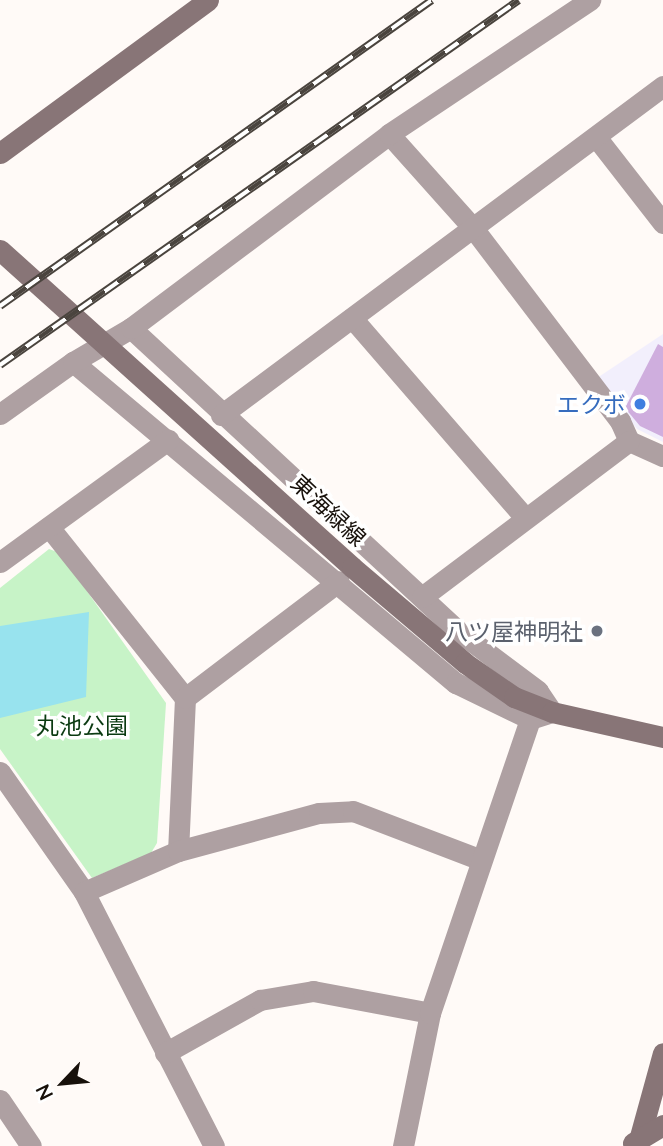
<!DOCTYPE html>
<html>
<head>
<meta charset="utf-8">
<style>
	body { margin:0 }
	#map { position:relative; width:663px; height:1146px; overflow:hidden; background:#fffaf7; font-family:Lato,"Noto Sans JP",sans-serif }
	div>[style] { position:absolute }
	.commercial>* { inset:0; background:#f2effc }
	.green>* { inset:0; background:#c7f3c7 }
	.water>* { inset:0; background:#98e3ee }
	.building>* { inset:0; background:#cfaede }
	.street>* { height:21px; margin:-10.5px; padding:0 10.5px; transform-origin:10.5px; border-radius:10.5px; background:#aea0a2 }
	.secondary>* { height:21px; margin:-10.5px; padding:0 10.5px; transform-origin:10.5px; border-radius:10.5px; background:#887577 }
	.rail>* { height:8px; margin-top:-4px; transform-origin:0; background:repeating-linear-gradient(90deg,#fff 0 16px,#4a443e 0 32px); box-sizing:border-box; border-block:2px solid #4a443e }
	.dots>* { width:19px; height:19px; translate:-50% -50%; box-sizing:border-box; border:4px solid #fff; border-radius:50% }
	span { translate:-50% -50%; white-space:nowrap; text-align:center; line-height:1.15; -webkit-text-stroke:7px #fff; paint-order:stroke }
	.shop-label { font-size:23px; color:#366cbe }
	.right { translate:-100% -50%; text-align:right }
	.street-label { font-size:23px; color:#17100a }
	.worship-label { font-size:23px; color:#5b616d }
	.park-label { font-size:23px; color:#0a3a11 }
	.north { position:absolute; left:28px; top:1048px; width:70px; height:70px; -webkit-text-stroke:5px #fff; paint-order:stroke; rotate:244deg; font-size:19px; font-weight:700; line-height:28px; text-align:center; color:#17100a }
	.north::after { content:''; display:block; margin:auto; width:24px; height:32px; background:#17100a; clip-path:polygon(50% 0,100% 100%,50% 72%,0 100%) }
</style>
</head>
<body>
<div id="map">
	<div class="commercial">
		<i style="clip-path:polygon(663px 334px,663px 442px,637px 429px,597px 378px)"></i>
	</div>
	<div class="green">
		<i style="clip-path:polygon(49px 549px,60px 553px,166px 703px,157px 843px,151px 853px,92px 878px,0 749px,0 588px)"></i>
	</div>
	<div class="water">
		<i style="clip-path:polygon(89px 612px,86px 697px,0 718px,0 626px)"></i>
	</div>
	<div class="building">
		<i style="clip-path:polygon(658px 344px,663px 347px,663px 437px,640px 426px,625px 408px)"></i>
	</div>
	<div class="street">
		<i style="left:389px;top:134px;width:126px;rotate:48.2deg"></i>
		<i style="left:473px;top:228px;width:243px;rotate:52.7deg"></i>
		<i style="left:620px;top:421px;width:22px;rotate:66deg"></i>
		<i style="left:629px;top:441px;width:37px;rotate:24deg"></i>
		<i style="left:596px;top:137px;width:109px;rotate:52.1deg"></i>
		<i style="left:352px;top:318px;width:264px;rotate:49.1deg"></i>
		<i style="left:73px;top:362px;width:500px;rotate:40deg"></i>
		<i style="left:456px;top:683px;width:82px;rotate:25.9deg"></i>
		<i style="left:530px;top:719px;width:23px;rotate:-18deg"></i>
		<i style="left:552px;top:712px;width:25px;rotate:-124deg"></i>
		<i style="left:538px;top:691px;width:100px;rotate:-143.1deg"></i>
		<i style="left:458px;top:631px;width:446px;rotate:-137.2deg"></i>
		<i style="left:0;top:414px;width:90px;rotate:-35.5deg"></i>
		<i style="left:73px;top:362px;width:67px;rotate:-30.4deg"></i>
		<i style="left:131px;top:328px;width:323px;rotate:-36.9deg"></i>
		<i style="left:389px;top:134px;width:242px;rotate:-33.7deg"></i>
		<i style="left:221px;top:415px;width:551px;rotate:-36.66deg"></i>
		<i style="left:49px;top:527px;width:218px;rotate:51.5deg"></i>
		<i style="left:185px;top:698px;width:153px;rotate:92.6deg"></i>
		<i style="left:0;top:562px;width:208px;rotate:-36deg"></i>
		<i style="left:422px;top:597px;width:259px;rotate:-37deg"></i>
		<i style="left:185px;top:698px;width:193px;rotate:-37.2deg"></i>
		<i style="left:0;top:772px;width:146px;rotate:55deg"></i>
		<i style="left:84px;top:892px;width:285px;rotate:62.9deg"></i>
		<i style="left:84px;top:892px;width:103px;rotate:-23.6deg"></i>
		<i style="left:178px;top:851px;width:146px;rotate:-15.1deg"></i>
		<i style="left:319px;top:813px;width:34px;rotate:-3deg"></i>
		<i style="left:353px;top:811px;width:137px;rotate:20.9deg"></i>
		<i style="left:165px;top:1053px;width:109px;rotate:-29.2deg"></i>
		<i style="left:260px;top:1000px;width:54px;rotate:-9.6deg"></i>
		<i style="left:313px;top:991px;width:119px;rotate:10.6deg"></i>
		<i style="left:0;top:1100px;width:55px;rotate:56deg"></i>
		<i style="left:403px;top:1146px;width:136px;rotate:-78.5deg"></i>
		<i style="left:430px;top:1013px;width:311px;rotate:-71.2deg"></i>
	</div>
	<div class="secondary">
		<i style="left:0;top:153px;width:258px;rotate:-36.3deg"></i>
		<i style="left:0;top:250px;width:474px;rotate:42deg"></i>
		<i style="left:352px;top:567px;width:148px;rotate:40.3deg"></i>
		<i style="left:465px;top:663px;width:60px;rotate:34.8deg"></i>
		<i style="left:514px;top:697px;width:41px;rotate:21.5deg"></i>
		<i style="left:552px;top:712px;width:114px;rotate:12.7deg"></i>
		<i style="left:639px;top:1140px;width:90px;rotate:-74.6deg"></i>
		<i style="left:633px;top:1143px;width:35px;rotate:-31deg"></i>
	</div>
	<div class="rail">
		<i style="left:0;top:306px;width:529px;rotate:-35.31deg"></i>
		<i style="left:0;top:365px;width:634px;rotate:-35.12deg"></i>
	</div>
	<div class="dots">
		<i style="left:640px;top:404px;background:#3f7fe0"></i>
		<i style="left:597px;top:631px;background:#6b7280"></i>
	</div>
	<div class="shop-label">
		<span class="right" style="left:626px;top:404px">エクボ</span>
	</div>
	<div class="street-label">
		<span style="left:329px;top:510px;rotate:43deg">東海緑線</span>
	</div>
	<div class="worship-label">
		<span class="right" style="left:583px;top:631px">八ツ屋神明社</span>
	</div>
	<div class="park-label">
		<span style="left:82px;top:725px">丸池公園</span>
	</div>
	<div class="north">N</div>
</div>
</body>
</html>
